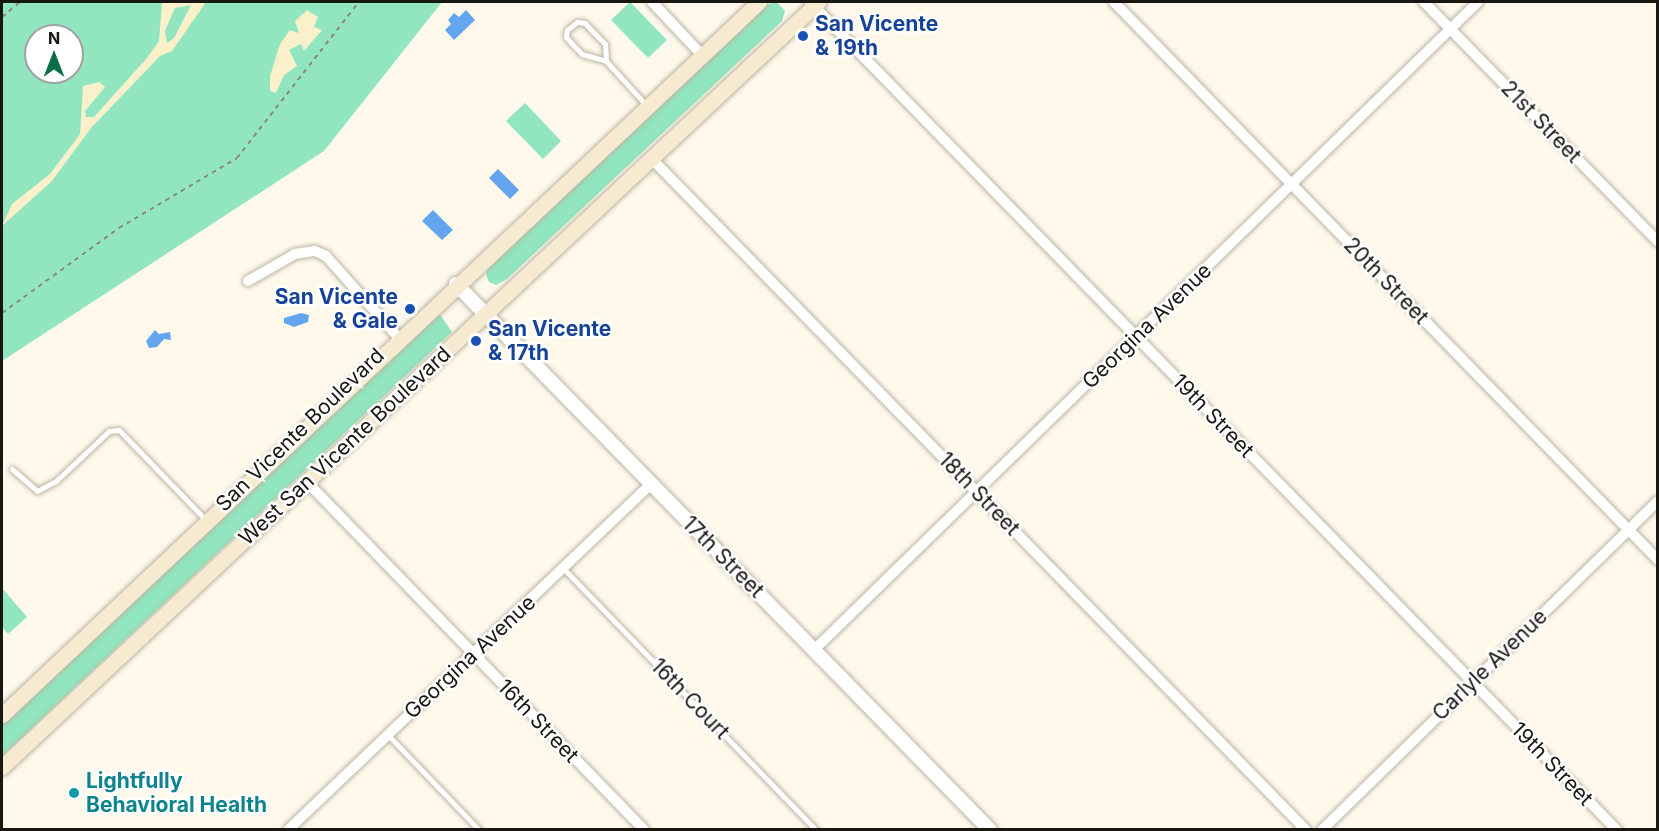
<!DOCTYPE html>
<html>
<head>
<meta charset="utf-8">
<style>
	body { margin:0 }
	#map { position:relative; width:1659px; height:831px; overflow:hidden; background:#fef9eb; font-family:Inter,sans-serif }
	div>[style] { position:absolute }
	.green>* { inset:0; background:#91e5bf }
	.sand>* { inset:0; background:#faf0ca }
	.water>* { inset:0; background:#63a5ef }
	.path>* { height:2px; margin-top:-1px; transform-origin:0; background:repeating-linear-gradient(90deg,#8b887e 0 4.5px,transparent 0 9px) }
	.roads { filter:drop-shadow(0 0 2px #bbb5a4) drop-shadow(0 0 2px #bbb5a4) }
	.service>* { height:5px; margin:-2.5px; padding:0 2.5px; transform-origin:2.5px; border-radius:2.5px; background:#fff }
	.minor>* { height:10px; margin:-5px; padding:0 5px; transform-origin:5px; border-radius:5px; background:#fff }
	.tertiary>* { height:14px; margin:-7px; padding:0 7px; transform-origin:7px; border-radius:7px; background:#fff }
	.secondary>* { height:15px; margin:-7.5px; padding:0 7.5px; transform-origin:7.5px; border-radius:7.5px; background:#f6ead0 }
	.dots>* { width:16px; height:16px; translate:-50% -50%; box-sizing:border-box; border:3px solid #fff; border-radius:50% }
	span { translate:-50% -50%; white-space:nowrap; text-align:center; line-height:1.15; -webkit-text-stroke:5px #fff; paint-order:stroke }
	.transit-label { font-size:21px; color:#164399; font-weight:700 }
	.left { translate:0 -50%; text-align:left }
	.right { translate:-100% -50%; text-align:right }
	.street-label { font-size:21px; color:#191711 }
	.culture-label { font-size:21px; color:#0d838f; font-weight:700 }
	.frame { position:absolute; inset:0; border:3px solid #191711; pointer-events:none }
	.north { position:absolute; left:24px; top:24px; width:60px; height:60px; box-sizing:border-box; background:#fff; border:2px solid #a3a2a0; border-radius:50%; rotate:0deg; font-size:16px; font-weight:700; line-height:24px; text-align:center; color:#191711 }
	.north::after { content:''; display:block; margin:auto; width:21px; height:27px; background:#0b6e44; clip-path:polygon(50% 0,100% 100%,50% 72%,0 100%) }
</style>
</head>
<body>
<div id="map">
	<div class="green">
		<i style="clip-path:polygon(evenodd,2px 2px,442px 2px,324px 151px,2px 361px,2px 2px,36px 36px,72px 36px,72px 72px,36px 72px,36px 36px)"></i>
		<i style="clip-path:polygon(630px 2px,667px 40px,648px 58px,611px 20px)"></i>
		<i style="clip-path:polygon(777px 2px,785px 11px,782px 21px,507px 279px,496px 285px,489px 282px,486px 274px,489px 265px,766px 5px)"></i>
		<i style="clip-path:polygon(525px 103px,561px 141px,543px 159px,506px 121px)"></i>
		<i style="clip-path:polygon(439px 313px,452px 332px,2px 756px,2px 724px)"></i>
		<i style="clip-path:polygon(2px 588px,27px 617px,8px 634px,2px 627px)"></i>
	</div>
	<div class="sand">
		<i style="clip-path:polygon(evenodd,162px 2px,206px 2px,172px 51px,160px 56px,91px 128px,52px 181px,2px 226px,12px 204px,50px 174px,80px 134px,83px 86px,99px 82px,105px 87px,85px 111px,86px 117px,94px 117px,147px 58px,159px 41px,162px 2px,191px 5px,174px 38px,167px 43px,165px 31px,175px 8px,191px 5px)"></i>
		<i style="clip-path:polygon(307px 10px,318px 17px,314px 27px,322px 30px,304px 51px,301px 44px,289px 50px,297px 66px,284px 75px,276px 93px,270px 91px,270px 76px,280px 44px,290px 30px,299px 33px,295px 21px)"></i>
	</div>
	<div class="water">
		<i style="clip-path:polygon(466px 10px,475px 20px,454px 40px,445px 30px,451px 24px,448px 20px,454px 13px,459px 17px)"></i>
		<i style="clip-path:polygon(498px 169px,519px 190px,510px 199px,489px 178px)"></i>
		<i style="clip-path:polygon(433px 210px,453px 230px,442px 240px,422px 221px)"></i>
		<i style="clip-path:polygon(301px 313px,309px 315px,308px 322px,294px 327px,284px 323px,284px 318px)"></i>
		<i style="clip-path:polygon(155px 330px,159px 334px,170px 332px,171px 340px,164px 339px,157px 347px,149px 348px,146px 341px)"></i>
	</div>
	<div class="path">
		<i style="left:2px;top:17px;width:23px;rotate:-40deg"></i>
		<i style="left:2px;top:313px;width:145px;rotate:-36deg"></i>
		<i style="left:119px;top:228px;width:137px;rotate:-30.7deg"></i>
		<i style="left:237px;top:158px;width:198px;rotate:-52deg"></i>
	</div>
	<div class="roads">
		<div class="service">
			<i style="left:606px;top:61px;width:17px;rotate:-93deg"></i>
			<i style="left:605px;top:44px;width:29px;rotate:-134deg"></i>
			<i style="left:585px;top:23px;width:8px;rotate:-173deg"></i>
			<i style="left:577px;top:22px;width:13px;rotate:141deg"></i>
			<i style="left:567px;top:30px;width:7px;rotate:98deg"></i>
			<i style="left:566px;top:37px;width:13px;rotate:48deg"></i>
			<i style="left:575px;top:47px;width:10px;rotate:45deg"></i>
			<i style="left:582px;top:54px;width:25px;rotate:16deg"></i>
			<i style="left:606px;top:61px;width:59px;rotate:47.7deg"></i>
			<i style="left:12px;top:469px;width:33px;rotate:41deg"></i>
			<i style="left:37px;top:491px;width:21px;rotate:-28deg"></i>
			<i style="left:56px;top:481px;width:73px;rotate:-43.3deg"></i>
			<i style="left:109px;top:431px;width:10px;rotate:-6deg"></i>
			<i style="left:119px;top:430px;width:125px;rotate:46deg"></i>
			<i style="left:564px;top:569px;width:363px;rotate:46deg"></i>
			<i style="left:388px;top:735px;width:132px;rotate:46.2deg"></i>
		</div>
		<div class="minor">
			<i style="left:652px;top:2px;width:73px;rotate:46.7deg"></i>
			<i style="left:810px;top:2px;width:1156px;rotate:45.74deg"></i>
			<i style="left:1114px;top:2px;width:779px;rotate:45.73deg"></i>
			<i style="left:1424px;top:2px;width:335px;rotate:45.7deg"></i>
			<i style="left:652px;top:159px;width:937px;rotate:45.74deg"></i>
			<i style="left:248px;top:281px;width:54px;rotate:-29.9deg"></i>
			<i style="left:295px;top:254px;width:20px;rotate:-9deg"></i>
			<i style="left:315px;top:251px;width:12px;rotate:24deg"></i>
			<i style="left:326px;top:256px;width:108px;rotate:48.4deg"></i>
			<i style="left:307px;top:482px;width:484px;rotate:45.9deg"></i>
			<i style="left:815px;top:649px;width:926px;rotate:-44.3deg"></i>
			<i style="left:288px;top:830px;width:501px;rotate:-43.63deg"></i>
			<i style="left:1322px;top:830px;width:470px;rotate:-44.4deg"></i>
		</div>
		<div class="tertiary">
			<i style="left:456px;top:284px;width:764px;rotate:45.64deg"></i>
		</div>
		<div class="secondary">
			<i style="left:2px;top:715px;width:1040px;rotate:-43.29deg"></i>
			<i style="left:2px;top:767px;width:1119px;rotate:-43.15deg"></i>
		</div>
	</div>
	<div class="dots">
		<i style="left:803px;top:36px;background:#1a4fb4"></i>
		<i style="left:410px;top:309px;background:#1a4fb4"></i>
		<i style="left:476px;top:341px;background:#1a4fb4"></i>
		<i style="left:74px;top:793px;background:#0f9aa8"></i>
	</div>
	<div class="transit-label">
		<span class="left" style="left:815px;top:36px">San Vicente<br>&amp; 19th</span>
		<span class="right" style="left:398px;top:309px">San Vicente<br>&amp; Gale</span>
		<span class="left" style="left:488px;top:341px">San Vicente<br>&amp; 17th</span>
	</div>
	<div class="street-label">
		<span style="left:1541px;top:122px;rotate:46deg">21st Street</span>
		<span style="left:1386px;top:281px;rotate:46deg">20th Street</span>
		<span style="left:1147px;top:326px;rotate:-44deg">Georgina Avenue</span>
		<span style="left:1213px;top:416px;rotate:46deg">19th Street</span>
		<span style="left:300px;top:430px;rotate:-44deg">San Vicente Boulevard</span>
		<span style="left:345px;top:446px;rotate:-43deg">West San Vicente Boulevard</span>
		<span style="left:979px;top:494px;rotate:46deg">18th Street</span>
		<span style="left:723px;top:557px;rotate:45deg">17th Street</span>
		<span style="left:470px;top:657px;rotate:-43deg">Georgina Avenue</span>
		<span style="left:1490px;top:665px;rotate:-44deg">Carlyle Avenue</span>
		<span style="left:690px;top:699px;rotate:46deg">16th Court</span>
		<span style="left:538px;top:721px;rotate:46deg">16th Street</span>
		<span style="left:1552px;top:764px;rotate:46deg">19th Street</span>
	</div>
	<div class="culture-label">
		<span class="left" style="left:86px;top:793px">Lightfully<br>Behavioral Health</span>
	</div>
	<div class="frame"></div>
	<div class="north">N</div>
</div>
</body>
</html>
